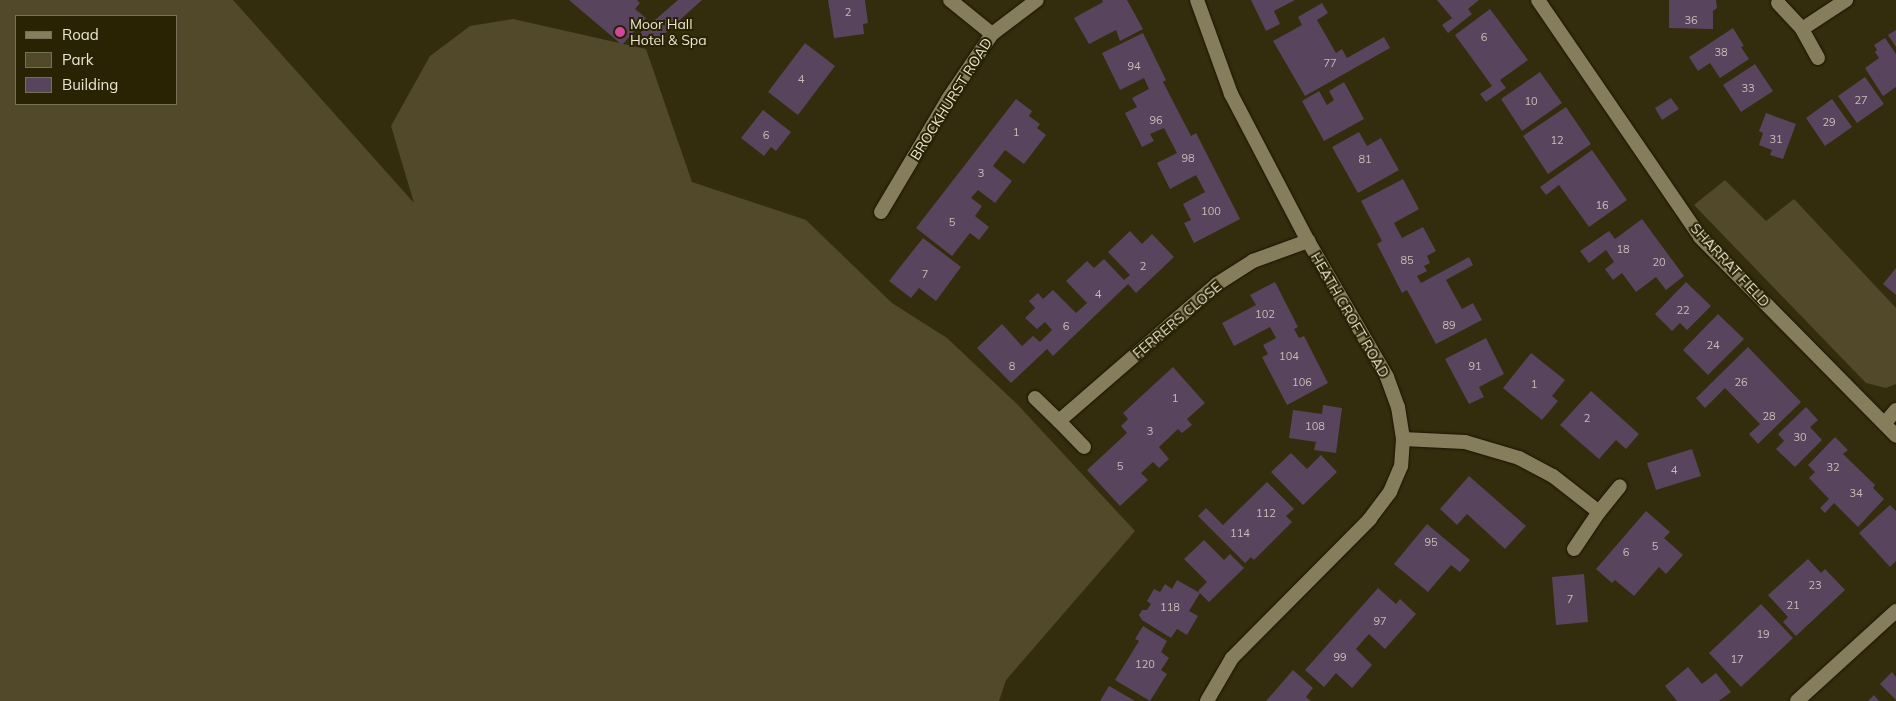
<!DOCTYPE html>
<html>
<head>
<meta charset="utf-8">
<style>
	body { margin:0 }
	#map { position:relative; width:1896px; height:701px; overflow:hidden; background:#332c0d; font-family:Mulish,sans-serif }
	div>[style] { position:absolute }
	.green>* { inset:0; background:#51492a }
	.building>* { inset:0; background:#59445d }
	.roads { filter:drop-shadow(0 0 1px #1b1400) drop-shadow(0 0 1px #1b1400) }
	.minor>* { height:14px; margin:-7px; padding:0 7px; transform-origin:7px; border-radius:7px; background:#867d5d }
	.dots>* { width:14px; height:14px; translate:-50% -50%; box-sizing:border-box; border:2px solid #292203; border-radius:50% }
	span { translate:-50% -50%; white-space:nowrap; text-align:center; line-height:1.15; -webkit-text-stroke:4px #292203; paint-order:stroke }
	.number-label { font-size:11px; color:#c6bdb6 }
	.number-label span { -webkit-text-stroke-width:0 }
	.poi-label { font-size:14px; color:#eae5d4 }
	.left { translate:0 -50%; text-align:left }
	.street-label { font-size:14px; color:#eae5d4 }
	.legend { position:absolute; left:15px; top:15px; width:162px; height:90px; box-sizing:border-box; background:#292203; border:1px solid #767057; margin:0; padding:6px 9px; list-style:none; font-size:15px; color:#eae5d4 }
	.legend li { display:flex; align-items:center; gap:10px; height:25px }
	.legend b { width:25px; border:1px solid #767057 }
</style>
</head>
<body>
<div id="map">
	<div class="green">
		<i style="clip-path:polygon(evenodd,0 0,233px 0,414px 203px,391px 126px,430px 56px,470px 26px,513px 19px,646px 49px,692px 182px,806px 220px,892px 303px,947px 338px,1017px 404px,1135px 531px,1006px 680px,999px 701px,0 701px,0 0,16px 16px,176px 16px,176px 104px,16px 104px,16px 16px)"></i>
		<i style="clip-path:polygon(1725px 180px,1766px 221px,1794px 199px,1896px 308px,1896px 384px,1886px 388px,1866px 383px,1694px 205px)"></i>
	</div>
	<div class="building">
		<i style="clip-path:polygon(569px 0,637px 0,640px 3px,635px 9px,646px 18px,622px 45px)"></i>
		<i style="clip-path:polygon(678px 0,702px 0,651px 46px,640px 33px)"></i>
		<i style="clip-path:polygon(828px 0,865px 0,868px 23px,863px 24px,864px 34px,834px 38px)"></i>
		<i style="clip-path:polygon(1102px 0,1127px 0,1143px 29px,1120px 41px,1116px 30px,1089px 44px,1074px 18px,1103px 2px)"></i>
		<i style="clip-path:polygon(1251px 0,1295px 0,1274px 11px,1280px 24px,1266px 31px)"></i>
		<i style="clip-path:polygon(1437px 0,1479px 0,1468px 9px,1472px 14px,1448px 33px,1442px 25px,1452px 18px)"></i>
		<i style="clip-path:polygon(1669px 0,1716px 0,1717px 8px,1713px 11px,1713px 29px,1669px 28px)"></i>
		<i style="clip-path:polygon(1322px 3px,1328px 13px,1317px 20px,1336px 53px,1342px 49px,1347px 58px,1384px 37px,1390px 48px,1305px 96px,1273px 41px,1302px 25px,1298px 17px)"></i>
		<i style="clip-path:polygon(1490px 9px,1528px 60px,1500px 80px,1506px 88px,1486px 102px,1480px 94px,1492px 86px,1455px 35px)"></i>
		<i style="clip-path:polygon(1733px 28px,1744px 46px,1741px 47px,1749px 59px,1720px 78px,1710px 63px,1698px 71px,1689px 57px)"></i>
		<i style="clip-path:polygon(1896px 30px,1896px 47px,1888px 35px)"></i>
		<i style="clip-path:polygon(1143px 33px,1166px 80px,1163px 82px,1191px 136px,1196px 133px,1240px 219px,1194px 243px,1184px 223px,1191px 220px,1183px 204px,1205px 192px,1196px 175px,1170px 189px,1157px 163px,1177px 153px,1164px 128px,1150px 134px,1154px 141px,1142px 147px,1125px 113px,1137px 107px,1132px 98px,1149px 89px,1144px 78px,1120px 90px,1102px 53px)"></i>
		<i style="clip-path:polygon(1885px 38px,1896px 54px,1896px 87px,1883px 96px,1865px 68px,1879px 58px,1875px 52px,1877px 50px,1874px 45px)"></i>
		<i style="clip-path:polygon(805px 43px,835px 66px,798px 115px,768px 92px)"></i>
		<i style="clip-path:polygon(1755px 64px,1773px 91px,1741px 112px,1723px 85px)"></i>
		<i style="clip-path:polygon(1540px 72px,1562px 103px,1522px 131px,1501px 99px)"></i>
		<i style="clip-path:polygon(1865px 77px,1884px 104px,1857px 123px,1838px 96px)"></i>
		<i style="clip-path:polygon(1344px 82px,1364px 119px,1324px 141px,1302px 101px,1319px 91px,1327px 105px,1334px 100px,1329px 91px)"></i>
		<i style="clip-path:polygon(1671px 98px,1679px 109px,1662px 120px,1655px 108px)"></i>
		<i style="clip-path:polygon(1016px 99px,1032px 111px,1029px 116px,1040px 124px,1037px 128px,1046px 135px,1024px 164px,1005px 150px,993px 166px,1012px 181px,995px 203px,978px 190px,971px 198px,982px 206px,975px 216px,989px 227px,979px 240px,970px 233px,952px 256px,916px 228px)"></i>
		<i style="clip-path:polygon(1832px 99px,1852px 127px,1825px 146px,1806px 118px)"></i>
		<i style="clip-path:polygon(1566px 107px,1591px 144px,1548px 174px,1523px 136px)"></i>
		<i style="clip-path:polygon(763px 110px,791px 132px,776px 151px,771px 147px,764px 156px,741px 138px)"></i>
		<i style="clip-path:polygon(1766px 113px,1796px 124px,1783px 159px,1770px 155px,1772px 150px,1759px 145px,1763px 133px,1759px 131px)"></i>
		<i style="clip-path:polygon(1359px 132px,1367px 146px,1381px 138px,1399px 170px,1358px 193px,1332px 147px)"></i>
		<i style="clip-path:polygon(1592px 150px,1627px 200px,1589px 227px,1559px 185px,1546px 195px,1540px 187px)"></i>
		<i style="clip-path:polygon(1403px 179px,1419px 209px,1394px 223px,1402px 238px,1423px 227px,1436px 251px,1427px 256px,1430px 263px,1424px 266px,1427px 271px,1417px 276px,1421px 283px,1469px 257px,1473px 265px,1446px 280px,1462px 309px,1473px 303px,1482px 320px,1436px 344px,1407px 290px,1402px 293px,1377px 244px,1382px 241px,1361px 201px)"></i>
		<i style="clip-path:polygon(1642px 219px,1684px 276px,1666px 290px,1656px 277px,1636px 292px,1622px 273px,1613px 280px,1605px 269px,1614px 262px,1606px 250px,1589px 263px,1580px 251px,1609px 231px,1615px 239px)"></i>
		<i style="clip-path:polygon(1130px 231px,1142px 244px,1152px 234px,1174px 257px,1136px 293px,1128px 284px,1053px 356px,1047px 349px,1011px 383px,977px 348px,1002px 324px,1022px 346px,1033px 336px,1040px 342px,1052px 330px,1045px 322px,1037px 329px,1025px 318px,1035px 308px,1029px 301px,1038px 293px,1043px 299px,1053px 290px,1076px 313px,1087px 303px,1066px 281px,1087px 261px,1094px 268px,1104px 259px,1124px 280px,1130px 275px,1108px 252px)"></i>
		<i style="clip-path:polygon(923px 238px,961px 267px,936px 301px,919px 288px,911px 298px,889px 281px)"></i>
		<i style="clip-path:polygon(1896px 268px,1896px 295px,1883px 284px)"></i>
		<i style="clip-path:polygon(1275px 282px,1298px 327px,1294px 329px,1299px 338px,1304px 336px,1328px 383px,1287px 405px,1262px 357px,1268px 354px,1263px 345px,1276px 338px,1270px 327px,1234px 346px,1222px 323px,1256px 305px,1250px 295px)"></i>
		<i style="clip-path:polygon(1686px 282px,1711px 306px,1687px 330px,1680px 323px,1672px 331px,1655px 314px)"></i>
		<i style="clip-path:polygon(1718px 314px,1744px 339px,1708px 375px,1683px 350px)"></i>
		<i style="clip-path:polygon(1486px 338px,1504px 374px,1479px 387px,1484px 397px,1469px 404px,1445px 359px)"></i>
		<i style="clip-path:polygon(1748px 347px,1801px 402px,1758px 444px,1749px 434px,1760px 424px,1725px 388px,1705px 408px,1696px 398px)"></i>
		<i style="clip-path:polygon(1531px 353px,1565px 380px,1552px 396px,1558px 401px,1542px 420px,1503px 388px)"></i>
		<i style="clip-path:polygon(1173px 367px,1205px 403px,1187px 419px,1192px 425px,1182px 433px,1178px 429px,1159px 447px,1169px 459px,1159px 468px,1153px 462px,1141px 473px,1148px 480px,1120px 506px,1087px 470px,1127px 433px,1121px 426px,1128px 419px,1123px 413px)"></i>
		<i style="clip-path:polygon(1591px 391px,1639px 434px,1626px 449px,1616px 440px,1599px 459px,1560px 425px)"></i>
		<i style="clip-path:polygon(1323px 405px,1342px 408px,1336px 453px,1314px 450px,1316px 442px,1289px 438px,1293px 410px,1322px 414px)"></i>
		<i style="clip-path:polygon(1806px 407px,1818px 420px,1810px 427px,1822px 440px,1795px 467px,1776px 449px,1784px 441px,1778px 434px)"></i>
		<i style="clip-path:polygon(1835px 437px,1848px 450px,1843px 454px,1875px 485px,1873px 488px,1884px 499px,1858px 527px,1834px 503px,1825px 513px,1820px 508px,1829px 499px,1809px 478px,1815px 472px,1808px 465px)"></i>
		<i style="clip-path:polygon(1692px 449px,1701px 476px,1656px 490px,1647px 463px)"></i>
		<i style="clip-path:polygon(1291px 453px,1307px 469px,1321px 455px,1337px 472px,1303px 505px,1271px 472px)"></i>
		<i style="clip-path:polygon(1469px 476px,1526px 526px,1505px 549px,1467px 514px,1457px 525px,1440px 509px)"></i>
		<i style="clip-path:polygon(1267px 482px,1294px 509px,1286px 516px,1292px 522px,1254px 560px,1251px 557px,1245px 563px,1198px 516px,1206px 508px,1223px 525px)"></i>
		<i style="clip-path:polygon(1890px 505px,1896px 511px,1896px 561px,1890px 567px,1859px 533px)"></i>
		<i style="clip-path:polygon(1646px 511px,1670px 532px,1664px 538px,1683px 555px,1666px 574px,1659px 567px,1634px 596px,1615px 580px,1612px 583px,1596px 569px)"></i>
		<i style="clip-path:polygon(1427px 524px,1470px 560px,1460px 572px,1451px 565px,1428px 592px,1394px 564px)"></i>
		<i style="clip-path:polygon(1204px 540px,1224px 560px,1230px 554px,1244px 568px,1209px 602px,1198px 591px,1207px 582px,1184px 559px)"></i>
		<i style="clip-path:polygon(1808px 559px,1821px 573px,1825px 569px,1845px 590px,1796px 636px,1783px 622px,1788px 617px,1768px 595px)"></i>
		<i style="clip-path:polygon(1584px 574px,1588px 622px,1556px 625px,1552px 577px)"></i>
		<i style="clip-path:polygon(1177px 580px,1200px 593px,1189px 611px,1198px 616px,1187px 635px,1177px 629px,1171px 638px,1142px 620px,1139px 615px,1142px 610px,1147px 610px,1151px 604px,1147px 601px,1154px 589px,1160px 592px,1165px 584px,1172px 589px)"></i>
		<i style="clip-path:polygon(1378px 588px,1396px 604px,1400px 599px,1416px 614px,1385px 649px,1369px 634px,1361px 643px,1356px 649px,1372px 665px,1352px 688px,1336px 673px,1324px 687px,1305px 670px)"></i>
		<i style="clip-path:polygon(1761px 604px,1793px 638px,1741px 687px,1709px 653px)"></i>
		<i style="clip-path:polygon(1143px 626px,1167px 641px,1161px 652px,1169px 658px,1161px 670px,1167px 674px,1150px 701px,1115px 680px,1139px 641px,1135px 639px)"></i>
		<i style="clip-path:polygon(1688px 667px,1702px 684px,1716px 673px,1731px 692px,1719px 701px,1677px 701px,1665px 686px)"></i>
		<i style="clip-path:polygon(1293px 670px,1313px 688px,1306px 697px,1311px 701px,1266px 701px)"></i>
		<i style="clip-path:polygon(1892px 672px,1896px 677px,1896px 700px,1880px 684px)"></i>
		<i style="clip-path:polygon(1109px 686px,1135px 701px,1100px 701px)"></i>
		<i style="clip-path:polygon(1874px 695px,1879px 701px,1868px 701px)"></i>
	</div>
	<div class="roads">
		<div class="minor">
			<i style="left:950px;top:0;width:54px;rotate:39deg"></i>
			<i style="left:1197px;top:0;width:100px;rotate:70.1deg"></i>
			<i style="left:1231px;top:94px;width:166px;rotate:62.4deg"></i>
			<i style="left:1308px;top:241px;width:157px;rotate:59.8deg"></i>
			<i style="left:1387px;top:377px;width:32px;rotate:70deg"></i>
			<i style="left:1398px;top:407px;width:32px;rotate:81deg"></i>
			<i style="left:1403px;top:439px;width:27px;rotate:94deg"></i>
			<i style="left:1401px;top:466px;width:28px;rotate:113deg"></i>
			<i style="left:1390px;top:492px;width:34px;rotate:127deg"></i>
			<i style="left:1370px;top:519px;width:196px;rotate:134.8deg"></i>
			<i style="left:1232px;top:658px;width:50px;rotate:120.2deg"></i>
			<i style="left:1538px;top:0;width:287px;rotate:55.6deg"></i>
			<i style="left:1700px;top:237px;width:279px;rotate:45.4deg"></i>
			<i style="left:1778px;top:3px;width:35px;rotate:47deg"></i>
			<i style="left:1818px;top:58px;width:33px;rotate:-119deg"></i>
			<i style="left:1802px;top:29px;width:53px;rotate:-33.4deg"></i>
			<i style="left:881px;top:212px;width:131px;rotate:-59.3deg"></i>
			<i style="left:948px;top:99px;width:78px;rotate:-55.9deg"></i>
			<i style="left:992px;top:34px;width:56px;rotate:-37.1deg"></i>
			<i style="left:1035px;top:398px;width:33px;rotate:44deg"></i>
			<i style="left:1885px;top:423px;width:17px;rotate:-50deg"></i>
			<i style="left:1403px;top:439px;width:62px;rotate:2.8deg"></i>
			<i style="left:1465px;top:442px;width:56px;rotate:16.5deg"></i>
			<i style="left:1519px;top:458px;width:38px;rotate:28deg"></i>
			<i style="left:1553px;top:476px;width:58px;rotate:38deg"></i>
			<i style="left:1599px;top:512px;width:33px;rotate:-51deg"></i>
			<i style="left:1084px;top:447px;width:36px;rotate:-134deg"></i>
			<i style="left:1059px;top:421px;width:209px;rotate:-40.9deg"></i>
			<i style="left:1217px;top:284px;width:43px;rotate:-32.6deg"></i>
			<i style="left:1253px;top:261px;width:59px;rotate:-20deg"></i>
			<i style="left:1574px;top:549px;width:45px;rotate:-56deg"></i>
			<i style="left:1797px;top:701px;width:134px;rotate:-42.3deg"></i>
		</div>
	</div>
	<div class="dots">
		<i style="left:620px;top:32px;background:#d1479c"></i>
	</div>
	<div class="number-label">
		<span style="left:848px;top:12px">2</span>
		<span style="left:1691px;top:20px">36</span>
		<span style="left:1484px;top:37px">6</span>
		<span style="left:1721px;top:52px">38</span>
		<span style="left:1330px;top:63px">77</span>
		<span style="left:1134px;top:66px">94</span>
		<span style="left:801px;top:79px">4</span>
		<span style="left:1748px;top:88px">33</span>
		<span style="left:1861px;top:100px">27</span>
		<span style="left:1531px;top:101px">10</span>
		<span style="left:1156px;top:120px">96</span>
		<span style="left:1829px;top:122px">29</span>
		<span style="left:1016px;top:132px">1</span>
		<span style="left:766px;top:135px">6</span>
		<span style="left:1776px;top:139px">31</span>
		<span style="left:1557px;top:140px">12</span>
		<span style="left:1188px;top:158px">98</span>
		<span style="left:1365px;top:159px">81</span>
		<span style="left:981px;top:173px">3</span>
		<span style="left:1602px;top:205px">16</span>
		<span style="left:1211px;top:211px">100</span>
		<span style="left:952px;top:222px">5</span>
		<span style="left:1623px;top:249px">18</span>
		<span style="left:1407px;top:260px">85</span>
		<span style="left:1659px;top:262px">20</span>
		<span style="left:1143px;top:266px">2</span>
		<span style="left:925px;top:274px">7</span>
		<span style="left:1098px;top:294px">4</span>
		<span style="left:1683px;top:310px">22</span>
		<span style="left:1265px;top:314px">102</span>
		<span style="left:1449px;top:325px">89</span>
		<span style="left:1066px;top:326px">6</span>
		<span style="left:1713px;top:345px">24</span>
		<span style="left:1289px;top:356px">104</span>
		<span style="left:1012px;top:366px">8</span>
		<span style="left:1475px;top:366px">91</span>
		<span style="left:1302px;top:382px">106</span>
		<span style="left:1741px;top:382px">26</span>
		<span style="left:1534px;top:384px">1</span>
		<span style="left:1175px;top:398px">1</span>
		<span style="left:1769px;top:416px">28</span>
		<span style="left:1587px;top:418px">2</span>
		<span style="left:1315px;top:426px">108</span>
		<span style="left:1150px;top:431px">3</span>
		<span style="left:1800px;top:437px">30</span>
		<span style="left:1120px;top:466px">5</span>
		<span style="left:1833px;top:467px">32</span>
		<span style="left:1674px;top:470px">4</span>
		<span style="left:1856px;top:493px">34</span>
		<span style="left:1266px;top:513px">112</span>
		<span style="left:1240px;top:533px">114</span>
		<span style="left:1431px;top:542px">95</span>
		<span style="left:1655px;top:546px">5</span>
		<span style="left:1626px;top:552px">6</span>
		<span style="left:1815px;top:585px">23</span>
		<span style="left:1570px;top:599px">7</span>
		<span style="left:1793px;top:605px">21</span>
		<span style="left:1170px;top:607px">118</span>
		<span style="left:1380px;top:621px">97</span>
		<span style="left:1763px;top:634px">19</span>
		<span style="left:1340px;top:657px">99</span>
		<span style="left:1737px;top:659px">17</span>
		<span style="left:1145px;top:664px">120</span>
	</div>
	<div class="poi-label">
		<span class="left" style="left:630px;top:32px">Moor Hall<br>Hotel &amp; Spa</span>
	</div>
	<div class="street-label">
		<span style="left:951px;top:99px;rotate:-58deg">BROCKHURST ROAD</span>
		<span style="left:1730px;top:265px;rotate:47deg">SHARRAT FIELD</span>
		<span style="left:1350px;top:315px;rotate:60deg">HEATH CROFT ROAD</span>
		<span style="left:1177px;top:320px;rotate:-40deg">FERRERS CLOSE</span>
	</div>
	<ul class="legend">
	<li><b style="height:6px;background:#867d5d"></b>Road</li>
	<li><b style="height:14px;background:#51492a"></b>Park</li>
	<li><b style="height:14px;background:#59445d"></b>Building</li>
	</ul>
</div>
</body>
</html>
